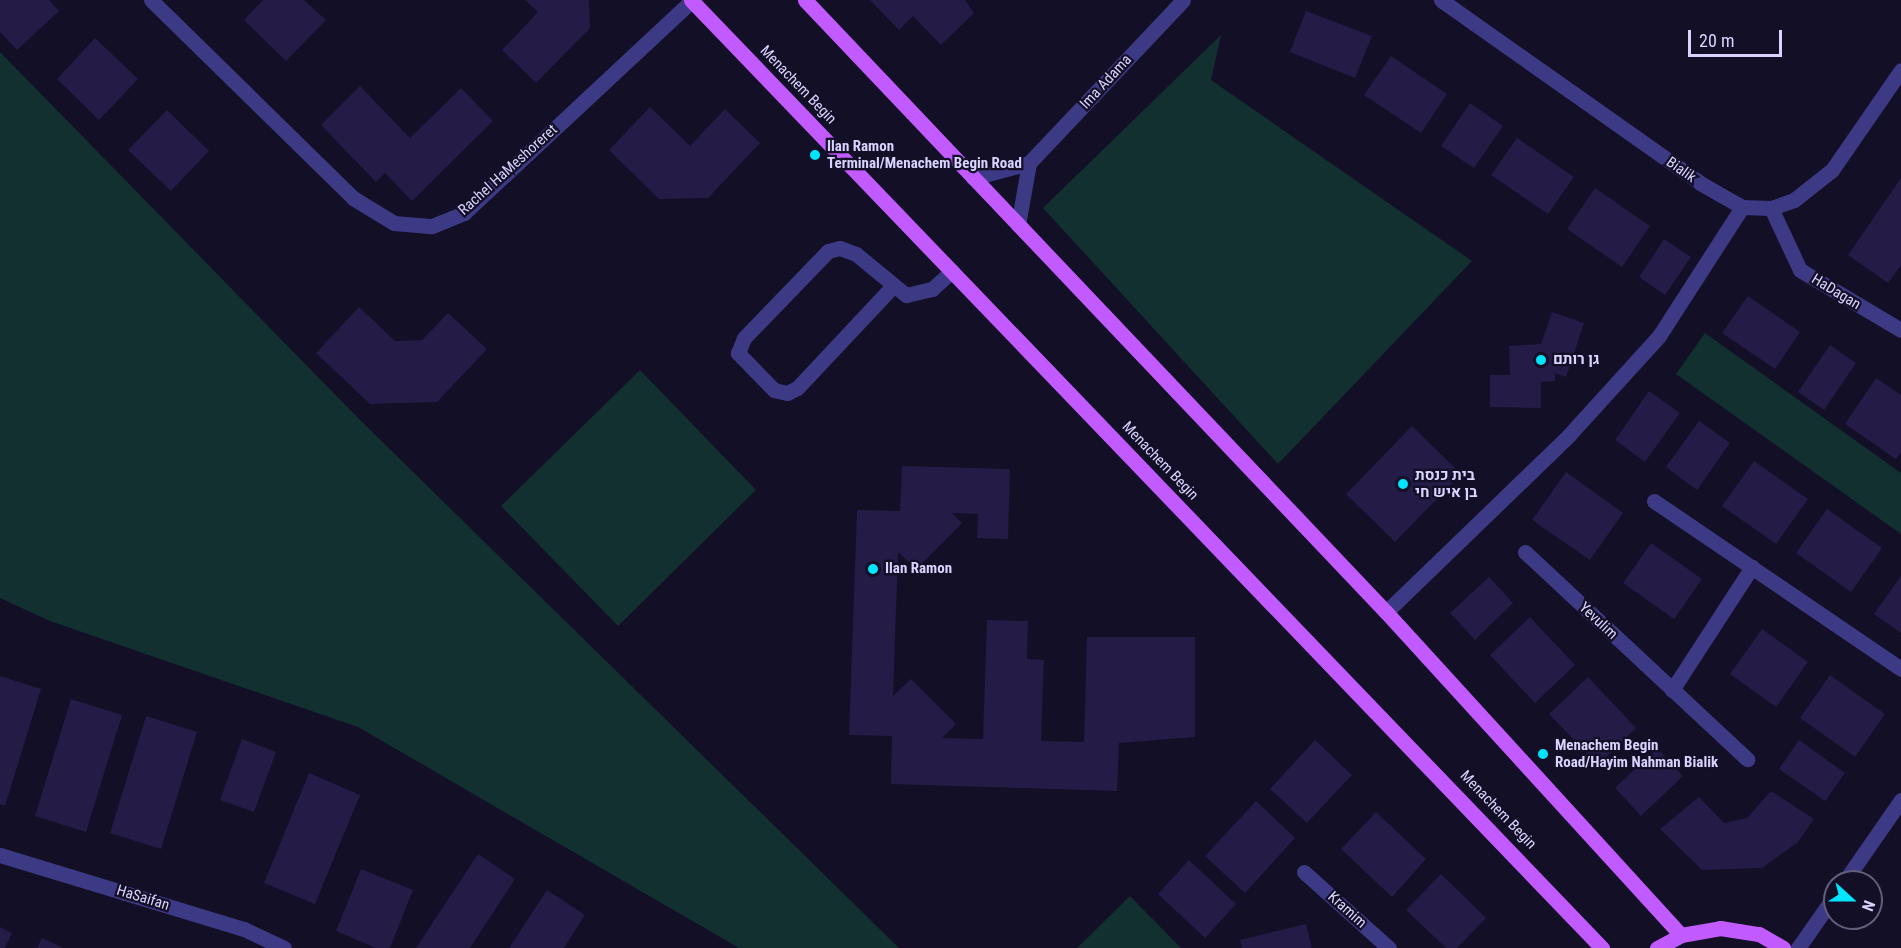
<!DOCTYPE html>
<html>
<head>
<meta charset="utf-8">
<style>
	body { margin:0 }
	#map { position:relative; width:1901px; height:948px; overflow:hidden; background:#130f26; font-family:"Roboto Condensed",Heebo,sans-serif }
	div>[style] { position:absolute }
	.green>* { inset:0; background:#12302f }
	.building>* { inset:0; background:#241b47 }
	.minor>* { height:15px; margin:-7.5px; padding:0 7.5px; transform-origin:7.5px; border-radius:7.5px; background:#3d3a85 }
	.major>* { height:15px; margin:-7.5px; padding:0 7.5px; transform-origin:7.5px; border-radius:7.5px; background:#c25bff }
	.dots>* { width:16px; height:16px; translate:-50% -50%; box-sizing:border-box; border:3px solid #130f26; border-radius:50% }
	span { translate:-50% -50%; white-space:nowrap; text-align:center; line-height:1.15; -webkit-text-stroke:4.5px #130f26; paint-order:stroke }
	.street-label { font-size:15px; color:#d9d4ff }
	.poi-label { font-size:15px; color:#d9d4ff; font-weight:700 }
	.left { translate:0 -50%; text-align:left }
	.north { position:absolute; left:1823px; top:870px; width:60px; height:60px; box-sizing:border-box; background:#130f26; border:2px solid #625e7d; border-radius:50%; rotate:111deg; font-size:16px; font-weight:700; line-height:24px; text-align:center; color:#d9d4ff }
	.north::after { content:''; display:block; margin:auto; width:21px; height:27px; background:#00e5ff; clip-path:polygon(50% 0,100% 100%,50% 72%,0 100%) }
	.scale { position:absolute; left:1688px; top:30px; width:94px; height:27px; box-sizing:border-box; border:3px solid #d9d4ff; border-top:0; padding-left:8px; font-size:18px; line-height:21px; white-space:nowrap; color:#d9d4ff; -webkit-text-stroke:4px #130f26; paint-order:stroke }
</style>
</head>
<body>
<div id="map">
	<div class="green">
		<i style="clip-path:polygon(1221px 35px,1211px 80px,1472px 261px,1278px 464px,1043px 208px)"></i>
		<i style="clip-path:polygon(0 52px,360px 420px,899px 948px,739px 948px,358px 727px,50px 621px,0 598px)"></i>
		<i style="clip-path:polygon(1705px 333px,1901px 473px,1901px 534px,1676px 374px)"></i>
		<i style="clip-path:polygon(640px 370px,756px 490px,618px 626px,501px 506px)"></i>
		<i style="clip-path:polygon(1130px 896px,1181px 948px,1077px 948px)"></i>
	</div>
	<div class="building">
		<i style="clip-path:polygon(0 0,49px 0,59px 11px,17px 50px,0 32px)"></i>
		<i style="clip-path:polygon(263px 0,304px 0,326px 20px,286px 61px,244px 20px)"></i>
		<i style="clip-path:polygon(525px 0,589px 0,590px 28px,536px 83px,502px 50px,538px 12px)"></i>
		<i style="clip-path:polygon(870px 0,965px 0,974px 13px,941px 45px,913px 16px,899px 30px)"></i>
		<i style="clip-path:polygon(1306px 11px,1372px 36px,1355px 78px,1290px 52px)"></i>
		<i style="clip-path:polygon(95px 38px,138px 79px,99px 120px,57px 79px)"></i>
		<i style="clip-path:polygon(1391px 56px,1447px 94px,1421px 133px,1364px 95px)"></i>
		<i style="clip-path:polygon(360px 86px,410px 138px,461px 88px,493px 121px,412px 201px,385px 173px,376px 182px,321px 125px)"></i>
		<i style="clip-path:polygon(1470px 103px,1503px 126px,1474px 168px,1441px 146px)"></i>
		<i style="clip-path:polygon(650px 107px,690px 146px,725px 109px,760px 143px,708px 198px,659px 199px,609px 150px)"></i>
		<i style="clip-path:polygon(167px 110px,209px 151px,171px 191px,128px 150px)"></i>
		<i style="clip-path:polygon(1517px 138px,1574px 177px,1548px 214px,1491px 175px)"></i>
		<i style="clip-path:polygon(1901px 178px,1901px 265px,1888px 283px,1848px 255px)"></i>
		<i style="clip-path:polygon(1595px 188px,1650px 226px,1622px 267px,1567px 229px)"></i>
		<i style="clip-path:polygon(1664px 239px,1691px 257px,1665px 295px,1639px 277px)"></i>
		<i style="clip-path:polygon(1748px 296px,1800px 332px,1775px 369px,1722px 333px)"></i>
		<i style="clip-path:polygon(359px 307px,395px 341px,422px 340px,448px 313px,487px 349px,437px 402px,370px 404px,316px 353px)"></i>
		<i style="clip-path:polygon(1552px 312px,1584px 323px,1566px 377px,1555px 373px,1555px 381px,1541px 382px,1541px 408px,1490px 407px,1490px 375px,1510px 375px,1509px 346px,1541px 344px)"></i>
		<i style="clip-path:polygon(1830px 345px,1856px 363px,1824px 410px,1798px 392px)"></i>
		<i style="clip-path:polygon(1876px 378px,1901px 395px,1901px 452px,1896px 459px,1845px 424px)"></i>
		<i style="clip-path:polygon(1649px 391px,1680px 413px,1645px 462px,1615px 440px)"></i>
		<i style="clip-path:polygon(1699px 421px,1730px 443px,1697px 490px,1666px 467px)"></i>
		<i style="clip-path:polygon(1412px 426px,1461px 474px,1395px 542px,1346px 494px)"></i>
		<i style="clip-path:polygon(1754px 461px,1808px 499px,1776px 544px,1722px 506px)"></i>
		<i style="clip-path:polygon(902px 466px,1010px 469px,1008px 539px,977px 538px,978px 514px,952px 513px,962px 523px,916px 569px,898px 552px,893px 696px,911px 679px,956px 724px,942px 738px,983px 739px,987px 620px,1028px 621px,1027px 659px,1044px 660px,1041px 741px,1084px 742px,1087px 637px,1195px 637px,1195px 737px,1119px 743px,1117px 791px,891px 784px,892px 736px,849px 735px,857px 510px,900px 511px)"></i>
		<i style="clip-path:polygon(1566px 472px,1623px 513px,1590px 560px,1532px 520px)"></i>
		<i style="clip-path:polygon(1827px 509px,1882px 548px,1851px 592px,1796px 553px)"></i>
		<i style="clip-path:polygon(1651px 543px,1702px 579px,1674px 619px,1623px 583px)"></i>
		<i style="clip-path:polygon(1901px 576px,1901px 633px,1874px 614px)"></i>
		<i style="clip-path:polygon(1489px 577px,1513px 603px,1475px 640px,1450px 613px)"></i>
		<i style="clip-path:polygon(1530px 617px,1575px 665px,1535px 703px,1490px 655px)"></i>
		<i style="clip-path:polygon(1762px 629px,1808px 662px,1776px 707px,1730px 674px)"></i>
		<i style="clip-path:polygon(1830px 675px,1885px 714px,1855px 757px,1800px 718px)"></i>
		<i style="clip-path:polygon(0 676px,41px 689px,5px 806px,0 804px)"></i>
		<i style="clip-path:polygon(1588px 677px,1636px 728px,1598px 765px,1549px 714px)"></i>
		<i style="clip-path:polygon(71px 699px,122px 715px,86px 832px,35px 816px)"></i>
		<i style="clip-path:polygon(146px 716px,197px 732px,161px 849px,110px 833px)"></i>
		<i style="clip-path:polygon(242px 739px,276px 752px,254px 812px,220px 800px)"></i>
		<i style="clip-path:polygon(1315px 740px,1352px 775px,1307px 823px,1270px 789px)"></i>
		<i style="clip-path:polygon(1799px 740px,1845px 773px,1825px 801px,1779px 769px)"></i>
		<i style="clip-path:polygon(1657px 748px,1683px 776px,1641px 816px,1615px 788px)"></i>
		<i style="clip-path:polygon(309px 773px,360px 795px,315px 904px,264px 883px)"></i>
		<i style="clip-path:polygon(1771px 791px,1814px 819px,1798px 842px,1762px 868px,1702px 870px,1660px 829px,1699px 797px,1724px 823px,1747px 818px)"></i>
		<i style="clip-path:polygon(1256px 801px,1295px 838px,1245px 893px,1205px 856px)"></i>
		<i style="clip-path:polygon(1376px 812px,1426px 859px,1392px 897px,1341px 849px)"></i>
		<i style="clip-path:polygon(478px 854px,515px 879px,470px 948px,416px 948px)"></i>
		<i style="clip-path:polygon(1189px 860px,1236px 904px,1205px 938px,1158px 894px)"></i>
		<i style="clip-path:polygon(361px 869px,413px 890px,390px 948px,376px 948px,336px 931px)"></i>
		<i style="clip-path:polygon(1441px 874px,1486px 918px,1457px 948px,1446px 948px,1406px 910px)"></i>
		<i style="clip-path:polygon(547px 890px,585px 915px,564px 948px,509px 948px)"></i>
		<i style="clip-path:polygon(1306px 924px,1312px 948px,1242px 948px,1240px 940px)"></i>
		<i style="clip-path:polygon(0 927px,12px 933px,5px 948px,0 948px)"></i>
		<i style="clip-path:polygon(42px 938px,63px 948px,37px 948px)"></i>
	</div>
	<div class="minor">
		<i style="left:151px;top:0;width:283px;rotate:44.4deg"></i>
		<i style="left:353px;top:198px;width:48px;rotate:31.4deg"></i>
		<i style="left:394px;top:223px;width:38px;rotate:5deg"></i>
		<i style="left:432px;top:226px;width:35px;rotate:-22deg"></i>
		<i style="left:464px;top:213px;width:311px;rotate:-43deg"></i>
		<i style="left:1441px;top:0;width:317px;rotate:35.2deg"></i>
		<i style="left:1700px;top:183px;width:48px;rotate:29.7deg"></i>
		<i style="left:1742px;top:207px;width:29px;rotate:2deg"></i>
		<i style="left:1771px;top:208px;width:24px;rotate:-19deg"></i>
		<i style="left:1794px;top:200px;width:48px;rotate:-38.3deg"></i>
		<i style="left:1832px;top:170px;width:121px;rotate:-55.4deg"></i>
		<i style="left:973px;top:178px;width:58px;rotate:-15deg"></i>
		<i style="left:1029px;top:163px;width:224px;rotate:-46.6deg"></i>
		<i style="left:1771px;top:208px;width:68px;rotate:64.9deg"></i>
		<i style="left:1800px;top:270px;width:117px;rotate:30.7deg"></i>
		<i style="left:1018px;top:225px;width:63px;rotate:-79.9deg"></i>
		<i style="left:892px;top:287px;width:139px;rotate:133.2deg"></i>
		<i style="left:797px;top:388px;width:11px;rotate:153deg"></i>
		<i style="left:787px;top:393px;width:13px;rotate:-167deg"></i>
		<i style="left:774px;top:390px;width:52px;rotate:-134.2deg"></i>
		<i style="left:738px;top:353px;width:16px;rotate:-68deg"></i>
		<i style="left:744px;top:338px;width:121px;rotate:-46deg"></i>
		<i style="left:828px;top:251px;width:12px;rotate:-14deg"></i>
		<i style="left:840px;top:248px;width:17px;rotate:21deg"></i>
		<i style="left:856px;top:254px;width:65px;rotate:39.4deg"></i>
		<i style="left:906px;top:295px;width:27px;rotate:-13deg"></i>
		<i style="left:932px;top:289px;width:27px;rotate:-42deg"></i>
		<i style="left:1654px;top:501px;width:299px;rotate:34.2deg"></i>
		<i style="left:1525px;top:552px;width:304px;rotate:43deg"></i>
		<i style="left:1386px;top:612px;width:255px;rotate:-44deg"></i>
		<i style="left:1569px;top:435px;width:134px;rotate:-47.7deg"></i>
		<i style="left:1659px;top:336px;width:153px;rotate:-57.2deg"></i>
		<i style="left:1672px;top:690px;width:147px;rotate:-57deg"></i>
		<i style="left:0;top:855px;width:255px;rotate:16.9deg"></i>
		<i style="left:244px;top:929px;width:44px;rotate:25.4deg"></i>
		<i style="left:1304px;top:872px;width:114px;rotate:41.8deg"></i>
		<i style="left:1844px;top:882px;width:100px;rotate:-55.2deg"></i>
		<i style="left:1798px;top:948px;width:65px;rotate:-55.1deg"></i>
	</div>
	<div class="major">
		<i style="left:691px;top:0;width:1315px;rotate:46.14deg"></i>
		<i style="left:805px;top:0;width:844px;rotate:46.49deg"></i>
		<i style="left:1386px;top:612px;width:437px;rotate:47.6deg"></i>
		<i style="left:1657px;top:948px;width:27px;rotate:-28deg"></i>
		<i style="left:1681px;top:935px;width:40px;rotate:-10deg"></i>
		<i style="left:1720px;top:928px;width:39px;rotate:9deg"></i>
		<i style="left:1759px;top:934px;width:28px;rotate:30deg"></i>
	</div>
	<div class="dots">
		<i style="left:815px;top:155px;background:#00e5ff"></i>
		<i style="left:1541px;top:360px;background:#00e5ff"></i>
		<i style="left:1403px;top:484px;background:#00e5ff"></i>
		<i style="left:873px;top:569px;background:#00e5ff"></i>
		<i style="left:1543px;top:754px;background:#00e5ff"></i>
	</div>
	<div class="street-label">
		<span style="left:1106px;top:82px;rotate:-47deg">Ima Adama</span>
		<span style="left:798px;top:85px;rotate:46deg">Menachem Begin</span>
		<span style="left:508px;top:170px;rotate:-42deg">Rachel HaMeshoreret</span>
		<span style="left:1681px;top:170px;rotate:35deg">Bialik</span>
		<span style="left:1836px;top:292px;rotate:31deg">HaDagan</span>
		<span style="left:1160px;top:461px;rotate:46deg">Menachem Begin</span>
		<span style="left:1598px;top:621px;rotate:43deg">Yevulim</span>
		<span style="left:1498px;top:810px;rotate:46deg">Menachem Begin</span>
		<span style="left:143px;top:898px;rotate:17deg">HaSaifan</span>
		<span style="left:1347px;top:910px;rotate:42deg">Kramim</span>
	</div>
	<div class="poi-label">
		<span class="left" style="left:827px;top:155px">Ilan Ramon<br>Terminal/Menachem Begin Road</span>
		<span class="left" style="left:1553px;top:360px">גן רותם</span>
		<span class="left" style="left:1415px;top:484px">בית כנסת<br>בן איש חי</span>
		<span class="left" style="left:885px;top:569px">Ilan Ramon</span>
		<span class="left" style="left:1555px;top:754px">Menachem Begin<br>Road/Hayim Nahman Bialik</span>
	</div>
	<div class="north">N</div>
	<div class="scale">20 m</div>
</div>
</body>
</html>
